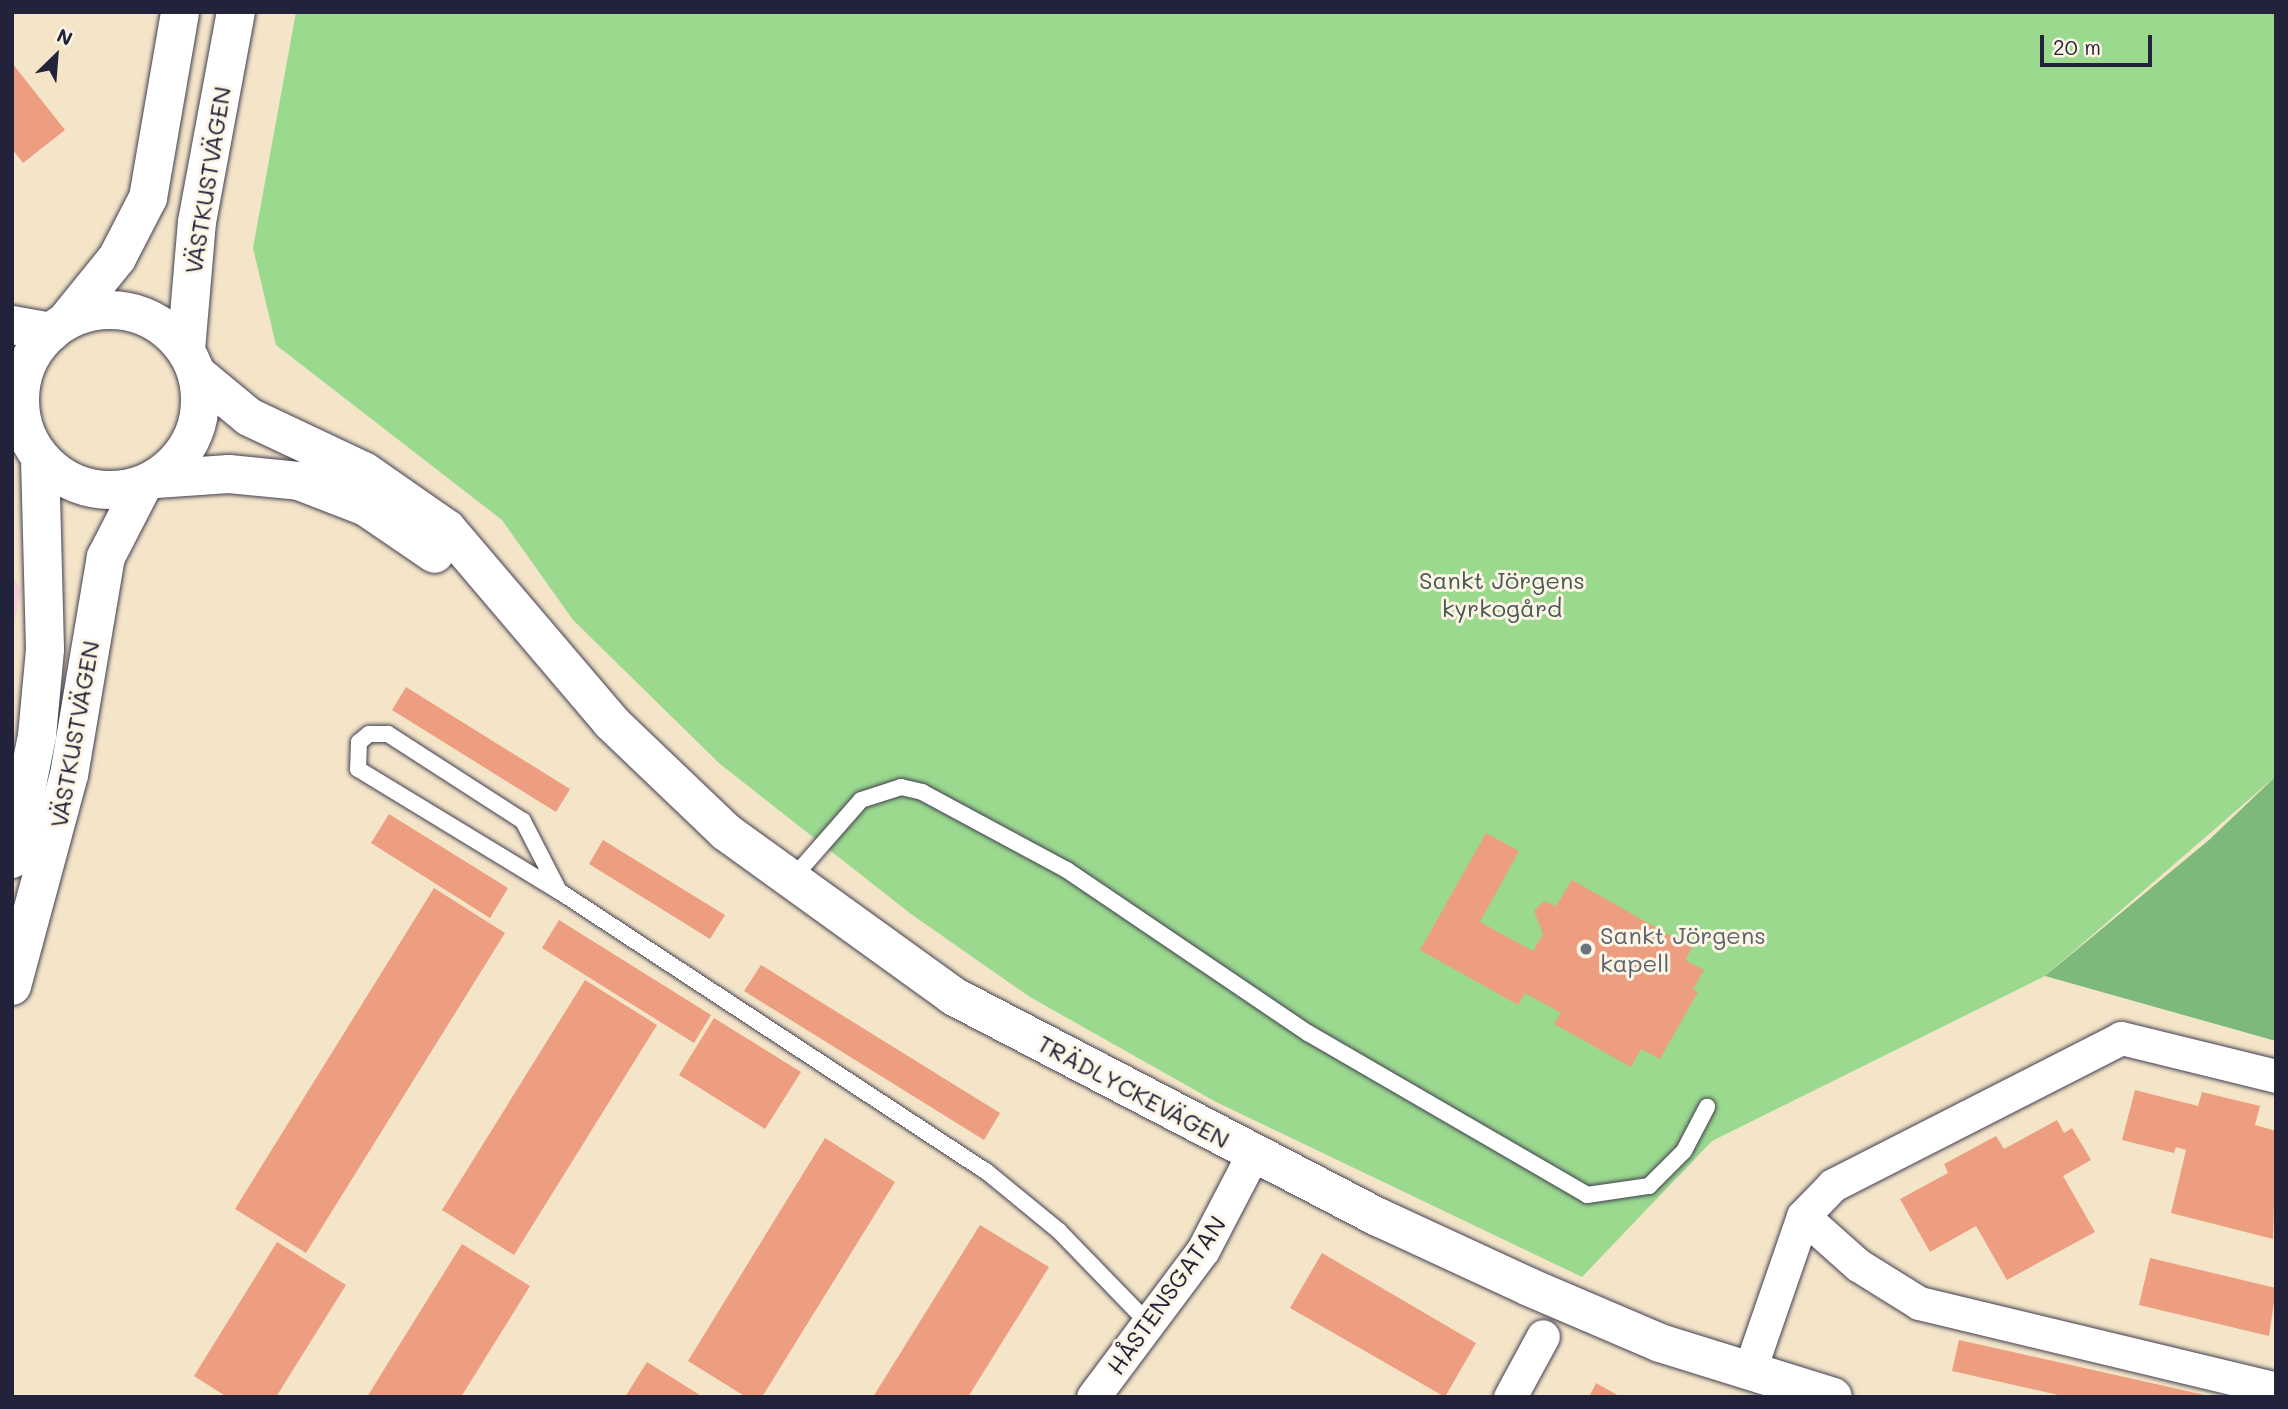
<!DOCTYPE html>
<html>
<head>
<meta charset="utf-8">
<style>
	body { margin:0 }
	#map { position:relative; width:2288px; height:1409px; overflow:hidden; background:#f4e5c9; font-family:Mali,sans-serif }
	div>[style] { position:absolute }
	.built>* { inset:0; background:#f6cfd7 }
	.green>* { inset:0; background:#9bd98f }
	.forest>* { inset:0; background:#7cb97a }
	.building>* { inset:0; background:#ed9e80 }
	.roads { filter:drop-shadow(0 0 2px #423f50) drop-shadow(0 0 2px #423f50) }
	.service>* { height:16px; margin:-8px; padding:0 8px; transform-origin:8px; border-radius:8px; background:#fff }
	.minor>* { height:33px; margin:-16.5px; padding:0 16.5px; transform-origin:16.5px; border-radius:16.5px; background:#fff }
	.tertiary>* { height:38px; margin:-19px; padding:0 19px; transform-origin:19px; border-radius:19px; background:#fff }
	.tertiary>.ring { margin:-19px; padding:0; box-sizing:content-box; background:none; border:38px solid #fff; border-radius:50% }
	.dots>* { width:19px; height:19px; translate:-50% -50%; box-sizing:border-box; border:4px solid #fcf5e5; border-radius:50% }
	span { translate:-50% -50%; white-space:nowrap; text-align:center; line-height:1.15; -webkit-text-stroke:6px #fcf5e5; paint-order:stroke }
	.street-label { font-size:24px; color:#22223b }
	.park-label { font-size:24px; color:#465954 }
	.worship-label { font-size:24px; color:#5b616d }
	.left { translate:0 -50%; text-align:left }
	.frame { position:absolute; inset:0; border:14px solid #22223b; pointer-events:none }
	.north { position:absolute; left:21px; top:21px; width:70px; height:70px; -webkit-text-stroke:5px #fcf5e5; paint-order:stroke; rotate:25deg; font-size:19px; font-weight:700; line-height:28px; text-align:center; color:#22223b }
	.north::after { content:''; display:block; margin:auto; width:24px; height:32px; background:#22223b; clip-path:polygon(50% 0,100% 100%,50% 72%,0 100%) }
	.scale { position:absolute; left:2040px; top:35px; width:112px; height:32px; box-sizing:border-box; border:4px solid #22223b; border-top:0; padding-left:9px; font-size:21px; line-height:24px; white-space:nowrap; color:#22223b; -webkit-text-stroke:5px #fcf5e5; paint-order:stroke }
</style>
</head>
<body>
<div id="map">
	<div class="built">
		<i style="clip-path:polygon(12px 576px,21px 590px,12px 636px)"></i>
	</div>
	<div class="green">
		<i style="clip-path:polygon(296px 12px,2276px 12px,2276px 776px,2045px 976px,1712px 1141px,1582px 1277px,1216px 1102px,1030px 997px,911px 914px,720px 764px,573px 620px,502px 520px,276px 345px,253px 248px)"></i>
	</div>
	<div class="forest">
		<i style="clip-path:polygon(2276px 776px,2276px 1041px,2045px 976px,2209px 840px)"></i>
	</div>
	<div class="building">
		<i style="clip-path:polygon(12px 63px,65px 130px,23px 163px,12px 149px)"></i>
		<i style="clip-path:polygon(406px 687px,570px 789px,556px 812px,392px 710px)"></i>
		<i style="clip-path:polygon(389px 814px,508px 888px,490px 918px,371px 843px)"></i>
		<i style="clip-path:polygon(1486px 833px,1519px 851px,1480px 922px,1533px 951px,1543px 934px,1534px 911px,1544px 901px,1556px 906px,1572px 880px,1692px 948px,1685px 960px,1704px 970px,1693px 989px,1698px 992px,1660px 1059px,1641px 1049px,1631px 1067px,1554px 1024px,1561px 1013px,1525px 993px,1518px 1005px,1420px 950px)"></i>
		<i style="clip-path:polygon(603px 840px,725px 915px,710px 939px,589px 864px)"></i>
		<i style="clip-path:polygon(434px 888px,505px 933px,306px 1253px,235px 1209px)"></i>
		<i style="clip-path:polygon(559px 920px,711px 1015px,694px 1043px,542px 948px)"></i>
		<i style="clip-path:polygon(761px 965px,1000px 1113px,984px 1140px,744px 991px)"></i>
		<i style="clip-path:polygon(585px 980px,657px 1025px,514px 1255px,442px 1210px)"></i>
		<i style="clip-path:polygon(714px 1018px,801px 1072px,765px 1129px,679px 1075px)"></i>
		<i style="clip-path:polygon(2135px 1090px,2198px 1106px,2202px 1092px,2260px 1106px,2255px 1125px,2276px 1131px,2273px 1239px,2171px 1213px,2186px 1150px,2176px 1147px,2174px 1153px,2122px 1140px)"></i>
		<i style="clip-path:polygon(2057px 1120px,2064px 1133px,2072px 1128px,2091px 1160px,2063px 1176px,2095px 1232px,2007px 1280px,1976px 1226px,1930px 1252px,1900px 1199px,1948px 1173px,1944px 1164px,1996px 1136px,2004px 1149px)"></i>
		<i style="clip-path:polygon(825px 1138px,895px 1182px,762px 1397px,746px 1397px,688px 1361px)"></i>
		<i style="clip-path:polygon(980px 1225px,1049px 1267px,968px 1397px,873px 1397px)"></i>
		<i style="clip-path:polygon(277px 1242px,346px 1285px,276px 1397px,227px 1397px,194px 1376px)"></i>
		<i style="clip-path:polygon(462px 1244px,530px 1286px,461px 1397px,367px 1397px)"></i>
		<i style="clip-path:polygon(1322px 1253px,1476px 1343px,1445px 1397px,1290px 1308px)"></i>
		<i style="clip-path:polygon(2150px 1258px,2276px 1288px,2269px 1336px,2139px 1305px)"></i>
		<i style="clip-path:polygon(1959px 1340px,2209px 1396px,2209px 1397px,2067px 1397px,1952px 1371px)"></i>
		<i style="clip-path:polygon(647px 1362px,703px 1397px,625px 1397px)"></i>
		<i style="clip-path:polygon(1596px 1383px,1621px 1397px,1589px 1397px)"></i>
	</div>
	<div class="roads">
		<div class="service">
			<i style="left:791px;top:880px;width:106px;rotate:-48.8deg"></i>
			<i style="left:861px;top:800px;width:42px;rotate:-18deg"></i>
			<i style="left:901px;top:787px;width:22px;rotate:13deg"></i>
			<i style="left:922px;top:792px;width:165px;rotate:28.3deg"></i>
			<i style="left:1067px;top:870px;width:291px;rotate:34.1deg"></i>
			<i style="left:1308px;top:1033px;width:323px;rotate:30.1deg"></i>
			<i style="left:1587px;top:1195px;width:63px;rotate:-8.3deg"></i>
			<i style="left:1649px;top:1186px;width:49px;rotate:-45deg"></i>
			<i style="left:1684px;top:1151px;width:50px;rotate:-62.4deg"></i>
			<i style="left:559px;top:891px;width:79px;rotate:-117.2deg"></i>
			<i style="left:523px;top:821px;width:161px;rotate:-147.2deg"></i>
			<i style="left:388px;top:734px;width:19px;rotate:180deg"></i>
			<i style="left:369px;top:734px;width:13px;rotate:141deg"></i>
			<i style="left:359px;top:742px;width:27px;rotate:92deg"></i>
			<i style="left:358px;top:769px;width:235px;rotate:31.3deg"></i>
			<i style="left:559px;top:891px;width:512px;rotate:33.29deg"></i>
			<i style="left:987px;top:1172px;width:93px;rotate:39.3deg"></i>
			<i style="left:1059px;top:1231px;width:129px;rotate:45.9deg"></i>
		</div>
		<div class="minor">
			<i style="left:1803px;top:1216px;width:74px;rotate:41.7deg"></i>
			<i style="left:1858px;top:1265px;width:72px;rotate:31.9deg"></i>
			<i style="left:1919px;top:1303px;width:367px;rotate:13.5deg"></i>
			<i style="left:1749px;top:1372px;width:165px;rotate:-70.9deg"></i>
			<i style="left:1803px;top:1216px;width:43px;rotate:-45.9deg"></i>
			<i style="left:1833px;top:1185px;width:323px;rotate:-27deg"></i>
			<i style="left:2121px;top:1038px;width:160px;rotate:13.8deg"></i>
			<i style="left:1093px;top:1397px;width:184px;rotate:-53.2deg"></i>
			<i style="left:1203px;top:1250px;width:108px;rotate:-62.5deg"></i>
			<i style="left:1510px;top:1397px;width:69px;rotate:-61.6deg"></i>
		</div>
		<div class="tertiary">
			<i class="ring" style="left:20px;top:310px;width:142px;height:142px"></i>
			<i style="left:66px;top:321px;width:81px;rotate:-51deg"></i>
			<i style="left:117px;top:258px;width:68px;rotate:-62.7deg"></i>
			<i style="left:148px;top:198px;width:189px;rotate:-80.2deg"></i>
			<i style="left:12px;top:325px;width:40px;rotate:10deg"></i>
			<i style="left:186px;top:350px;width:128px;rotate:-85.1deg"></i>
			<i style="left:197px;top:222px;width:214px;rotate:-79.5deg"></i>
			<i style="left:197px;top:374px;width:67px;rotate:39.6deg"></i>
			<i style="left:249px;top:417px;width:127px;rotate:25.2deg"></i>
			<i style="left:364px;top:471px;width:101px;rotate:34.9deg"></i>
			<i style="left:447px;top:529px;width:253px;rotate:49.6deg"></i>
			<i style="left:611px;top:722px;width:159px;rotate:43.7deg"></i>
			<i style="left:726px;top:832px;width:280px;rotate:35.8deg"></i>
			<i style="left:953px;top:996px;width:481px;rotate:27.5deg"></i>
			<i style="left:1380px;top:1218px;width:164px;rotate:24.8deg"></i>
			<i style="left:1529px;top:1287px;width:142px;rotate:23.1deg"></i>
			<i style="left:1660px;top:1343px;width:181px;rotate:17.3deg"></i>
			<i style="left:156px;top:479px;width:73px;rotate:-3.9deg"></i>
			<i style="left:229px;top:474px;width:70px;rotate:5.7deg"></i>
			<i style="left:299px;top:481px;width:72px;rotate:21.2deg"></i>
			<i style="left:366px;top:507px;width:83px;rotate:34.3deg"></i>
			<i style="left:12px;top:859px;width:126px;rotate:-78.5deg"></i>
			<i style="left:37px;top:736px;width:87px;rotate:-84.7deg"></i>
			<i style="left:45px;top:649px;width:191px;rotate:-91.5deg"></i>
			<i style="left:12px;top:986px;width:219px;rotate:-74.9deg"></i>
			<i style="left:69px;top:775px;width:221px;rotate:-80.4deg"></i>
			<i style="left:106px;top:557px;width:81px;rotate:-62.8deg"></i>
		</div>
	</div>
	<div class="dots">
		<i style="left:1586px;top:949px;background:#6b7280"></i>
	</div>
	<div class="street-label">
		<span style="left:207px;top:180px;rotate:-81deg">VÄSTKUSTVÄGEN</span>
		<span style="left:74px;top:734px;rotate:-80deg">VÄSTKUSTVÄGEN</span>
		<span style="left:1134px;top:1091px;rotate:28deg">TRÄDLYCKEVÄGEN</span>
		<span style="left:1166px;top:1295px;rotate:-55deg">HÅSTENSGATAN</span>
	</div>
	<div class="park-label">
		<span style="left:1502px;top:594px">Sankt Jörgens<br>kyrkogård</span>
	</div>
	<div class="worship-label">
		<span class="left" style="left:1600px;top:949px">Sankt Jörgens<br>kapell</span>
	</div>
	<div class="frame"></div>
	<div class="north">N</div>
	<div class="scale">20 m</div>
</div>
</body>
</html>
